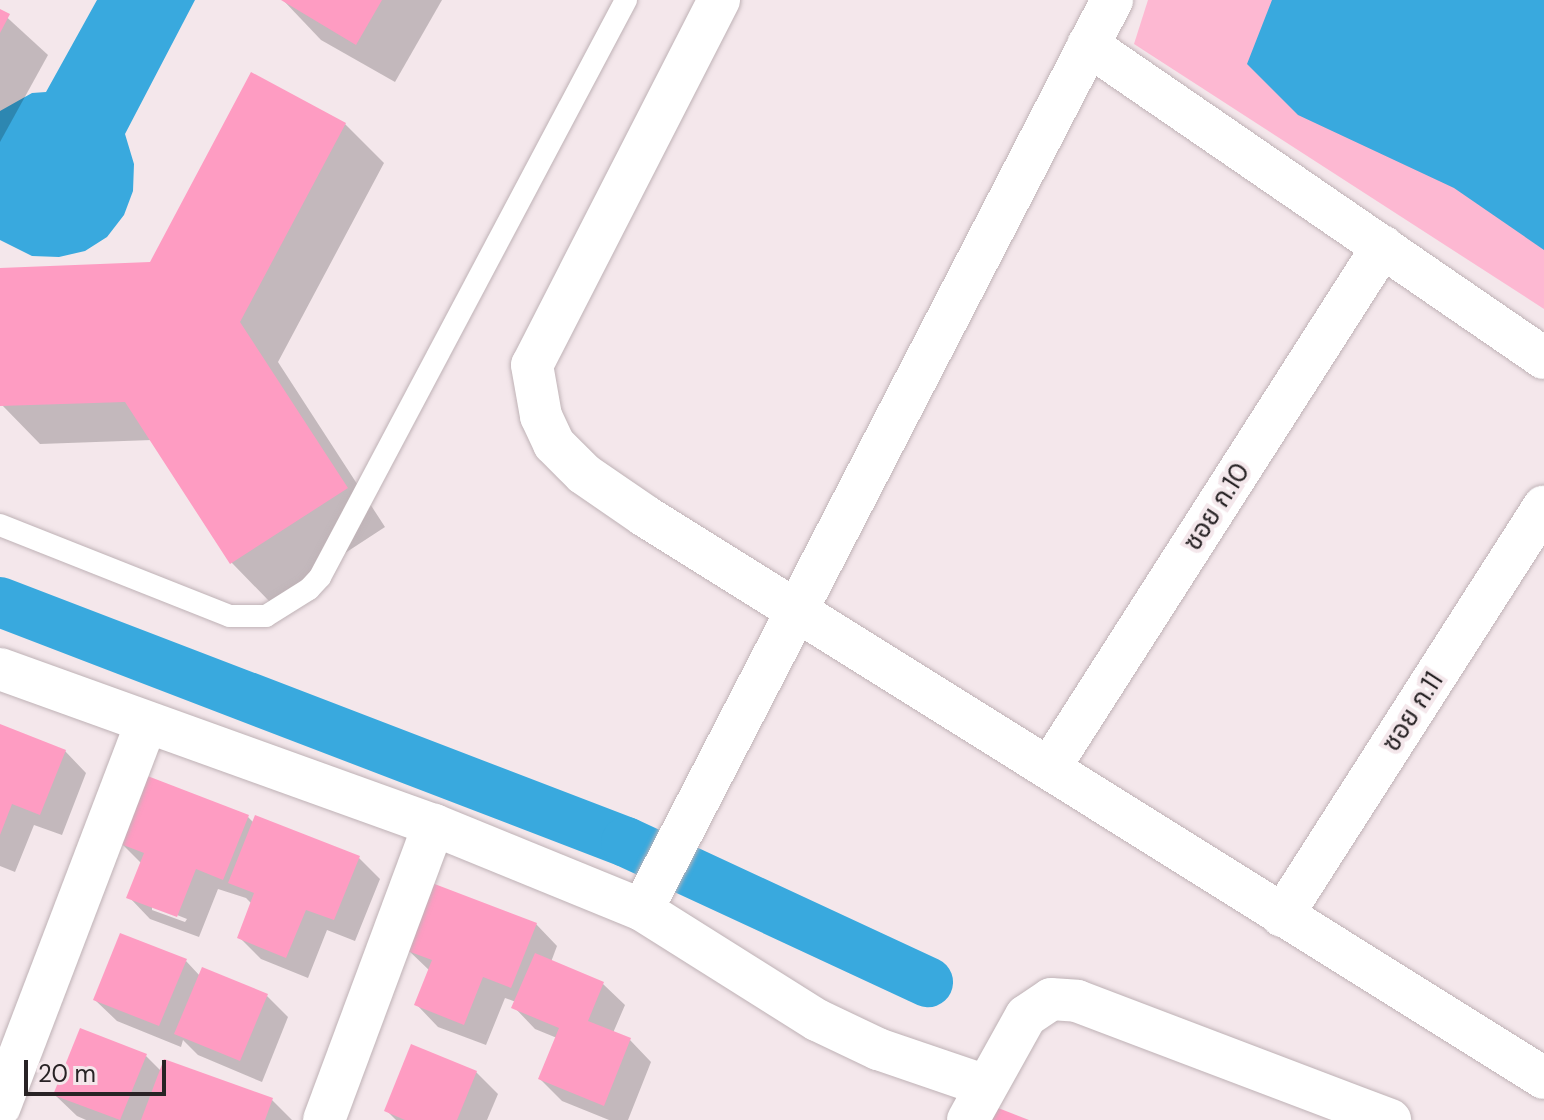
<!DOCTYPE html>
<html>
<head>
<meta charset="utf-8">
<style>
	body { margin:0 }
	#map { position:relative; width:1544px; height:1120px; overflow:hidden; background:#f4e7eb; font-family:"DM Sans","Noto Sans Thai",sans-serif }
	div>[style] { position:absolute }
	.green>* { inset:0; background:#fdb8d2 }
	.water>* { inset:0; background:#39a9de }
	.shadow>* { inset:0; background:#0003 }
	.canal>* { height:50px; margin:-25px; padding:0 25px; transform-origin:25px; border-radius:25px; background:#39a9de }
	.building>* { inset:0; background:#fe9cc2 }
	.roads { filter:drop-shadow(0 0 2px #bfb2b6) drop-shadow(0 0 2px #bfb2b6) }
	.lane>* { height:22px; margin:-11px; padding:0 11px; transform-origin:11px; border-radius:11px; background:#fff }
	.street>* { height:42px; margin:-21px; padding:0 21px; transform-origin:21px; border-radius:21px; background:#fff }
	span { translate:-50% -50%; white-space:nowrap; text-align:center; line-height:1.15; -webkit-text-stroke:8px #f4e7eb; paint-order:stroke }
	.street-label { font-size:26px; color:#282325 }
	.scale { position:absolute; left:24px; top:1060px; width:142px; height:36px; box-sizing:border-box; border:4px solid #282325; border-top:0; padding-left:10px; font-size:24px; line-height:28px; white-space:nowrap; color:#282325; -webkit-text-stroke:6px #f4e7eb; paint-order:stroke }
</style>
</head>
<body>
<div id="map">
	<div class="green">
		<i style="clip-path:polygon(1148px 0,1544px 0,1544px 309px,1134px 44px)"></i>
	</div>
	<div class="water">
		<i style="clip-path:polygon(97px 0,195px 0,125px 134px,134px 164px,133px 191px,124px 215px,107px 237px,85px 251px,59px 257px,32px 256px,0 240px,0 111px,32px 93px,46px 92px)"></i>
		<i style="clip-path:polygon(1272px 0,1544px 0,1544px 250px,1454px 188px,1298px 115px,1247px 64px)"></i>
	</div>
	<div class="shadow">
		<i style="clip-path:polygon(283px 0,442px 0,395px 82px,321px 40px)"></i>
		<i style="clip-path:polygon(0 11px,48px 55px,0 142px)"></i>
		<i style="clip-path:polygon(345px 124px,384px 163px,278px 362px,385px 527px,270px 602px,232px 563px,152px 440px,40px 444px,2px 405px,0 270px,151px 264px)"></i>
		<i style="clip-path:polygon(0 726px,65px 751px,86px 773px,62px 835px,34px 825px,15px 872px,0 866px)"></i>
		<i style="clip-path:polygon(evenodd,248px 817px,254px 823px,358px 857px,380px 879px,355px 941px,327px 930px,308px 978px,261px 959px,239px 937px,252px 904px,246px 898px,218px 889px,199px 937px,150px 919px,129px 897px,142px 864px,120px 842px,248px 817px,152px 905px,187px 919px,185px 922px,152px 910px,152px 905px)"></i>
		<i style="clip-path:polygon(536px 924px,557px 946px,551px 962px,603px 984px,625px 1005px,613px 1033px,630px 1040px,651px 1062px,628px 1120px,609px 1120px,562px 1101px,540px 1079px,557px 1038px,535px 1029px,514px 1007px,516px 1002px,505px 998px,486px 1045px,438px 1027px,417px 1005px,430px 971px,408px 950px)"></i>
		<i style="clip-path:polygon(186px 961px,200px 976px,267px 996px,288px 1017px,262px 1082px,198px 1055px,183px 1040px,181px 1047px,117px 1021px,95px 1000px)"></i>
		<i style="clip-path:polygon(146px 1056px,162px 1072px,272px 1100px,292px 1120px,86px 1120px,77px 1116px,55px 1095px)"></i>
		<i style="clip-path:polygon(476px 1072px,498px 1094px,487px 1120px,396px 1120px,387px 1111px)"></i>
	</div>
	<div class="canal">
		<i style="left:0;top:602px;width:670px;rotate:20.98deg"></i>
		<i style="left:626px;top:842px;width:333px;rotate:24.9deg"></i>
	</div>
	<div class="building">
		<i style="clip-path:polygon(281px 0,382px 0,356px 45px)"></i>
		<i style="clip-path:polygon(0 9px,10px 14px,0 33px)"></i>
		<i style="clip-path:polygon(251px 72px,346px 123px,240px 322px,348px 488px,230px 564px,125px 402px,0 406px,0 268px,150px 262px)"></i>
		<i style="clip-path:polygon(0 724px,66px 750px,40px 815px,12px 804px,0 835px)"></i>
		<i style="clip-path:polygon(145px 775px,249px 815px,223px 880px,196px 869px,177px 917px,126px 898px,144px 853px,118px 843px)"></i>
		<i style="clip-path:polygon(255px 815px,360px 856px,334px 920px,306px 910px,286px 958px,237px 938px,254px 893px,228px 883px)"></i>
		<i style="clip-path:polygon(432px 883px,537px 923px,511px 988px,483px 977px,464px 1025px,414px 1005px,432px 960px,405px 950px)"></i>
		<i style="clip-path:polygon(120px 933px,187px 959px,159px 1026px,93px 1000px)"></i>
		<i style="clip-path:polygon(535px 953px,604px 982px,588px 1021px,631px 1038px,604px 1106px,538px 1079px,559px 1028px,511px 1008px)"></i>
		<i style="clip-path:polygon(202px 967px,268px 994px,240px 1061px,174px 1034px)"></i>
		<i style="clip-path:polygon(80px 1028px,147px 1054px,120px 1120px,53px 1095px)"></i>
		<i style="clip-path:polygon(411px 1044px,477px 1071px,457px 1120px,405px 1120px,384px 1111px)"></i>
		<i style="clip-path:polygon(164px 1059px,273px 1098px,265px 1120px,141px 1120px)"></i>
		<i style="clip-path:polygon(988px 1104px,1029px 1120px,982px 1120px)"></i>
	</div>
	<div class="roads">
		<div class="lane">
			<i style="left:0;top:525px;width:247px;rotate:21.6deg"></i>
			<i style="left:230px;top:616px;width:36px"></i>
			<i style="left:266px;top:616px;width:51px;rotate:-32.1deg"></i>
			<i style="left:309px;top:589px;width:16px;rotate:-47deg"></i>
			<i style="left:320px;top:577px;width:653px;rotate:-62.06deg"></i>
		</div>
		<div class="street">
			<i style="left:719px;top:0;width:410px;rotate:117.1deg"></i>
			<i style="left:532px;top:365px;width:52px;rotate:80deg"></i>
			<i style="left:541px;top:416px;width:31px;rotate:65deg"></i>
			<i style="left:554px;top:444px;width:42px;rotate:45deg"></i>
			<i style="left:584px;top:474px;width:74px;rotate:34.5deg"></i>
			<i style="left:645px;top:516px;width:1060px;rotate:32.01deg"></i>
			<i style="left:1088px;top:45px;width:553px;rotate:34.47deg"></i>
			<i style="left:0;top:669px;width:461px;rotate:19.8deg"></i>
			<i style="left:434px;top:825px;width:225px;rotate:22.2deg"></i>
			<i style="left:642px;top:910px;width:207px;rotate:32.2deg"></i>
			<i style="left:817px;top:1020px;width:68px;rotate:25.4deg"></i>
			<i style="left:878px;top:1049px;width:114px;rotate:18.9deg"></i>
			<i style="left:1050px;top:767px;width:618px;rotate:-57.42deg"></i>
			<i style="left:642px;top:910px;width:1024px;rotate:-62.68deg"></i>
			<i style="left:1282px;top:916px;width:486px;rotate:-57.4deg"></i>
			<i style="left:0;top:1106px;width:409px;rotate:-69.1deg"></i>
			<i style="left:324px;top:1120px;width:315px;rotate:-69.6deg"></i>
			<i style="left:968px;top:1120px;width:119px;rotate:-60.9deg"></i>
			<i style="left:1026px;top:1016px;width:30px;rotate:-34deg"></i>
			<i style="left:1051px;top:999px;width:26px;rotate:4deg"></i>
			<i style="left:1077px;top:1001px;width:335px;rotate:20.8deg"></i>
		</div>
	</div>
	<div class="street-label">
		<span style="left:1217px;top:507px;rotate:-57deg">ซอย ก.10</span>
		<span style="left:1413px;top:712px;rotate:-57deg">ซอย ก.11</span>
	</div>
	<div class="scale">20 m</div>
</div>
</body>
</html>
